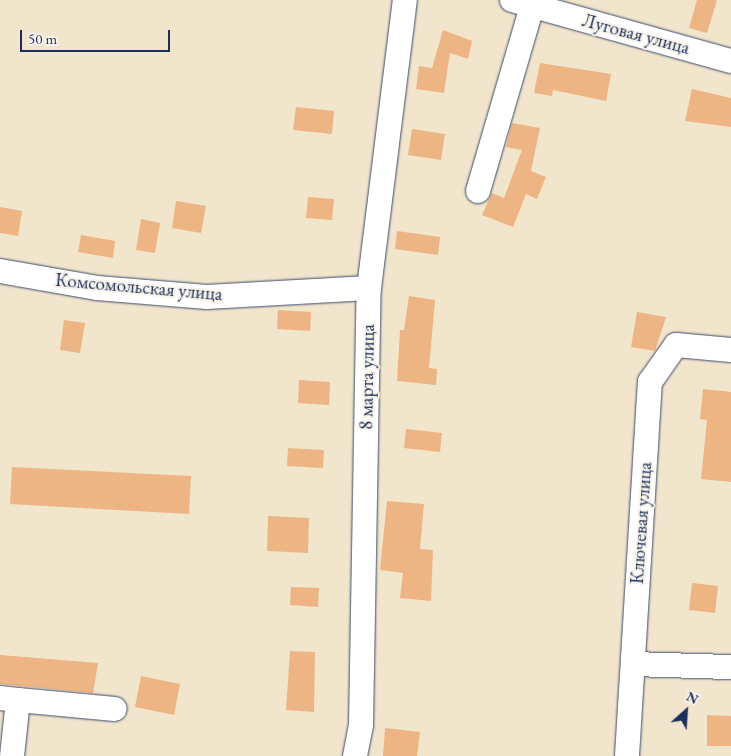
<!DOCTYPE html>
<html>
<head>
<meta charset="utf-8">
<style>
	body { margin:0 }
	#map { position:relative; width:731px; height:756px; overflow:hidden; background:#f1e5cb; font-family:"EB Garamond",serif }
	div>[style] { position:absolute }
	.building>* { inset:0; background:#eeb584 }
	.roads { filter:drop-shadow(0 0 1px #3b4a6e) drop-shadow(0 0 1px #3b4a6e) }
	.minor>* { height:24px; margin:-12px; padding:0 12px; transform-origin:12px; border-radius:12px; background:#fff }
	span { translate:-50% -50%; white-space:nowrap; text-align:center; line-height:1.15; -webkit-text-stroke:4px #f7f3e8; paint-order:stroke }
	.street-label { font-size:19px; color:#1b2f5e }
	.north { position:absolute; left:661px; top:686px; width:50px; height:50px; -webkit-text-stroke:4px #f7f3e8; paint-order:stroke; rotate:26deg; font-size:14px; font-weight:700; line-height:20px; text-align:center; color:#1b2f5e }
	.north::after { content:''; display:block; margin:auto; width:18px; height:22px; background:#1b2f5e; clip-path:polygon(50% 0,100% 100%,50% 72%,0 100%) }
	.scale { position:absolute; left:20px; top:30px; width:150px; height:22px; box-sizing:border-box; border:2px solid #1b2f5e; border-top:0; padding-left:6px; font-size:15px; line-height:18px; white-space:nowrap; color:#1b2f5e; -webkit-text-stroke:4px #f7f3e8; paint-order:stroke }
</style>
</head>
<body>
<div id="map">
	<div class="building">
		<i style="clip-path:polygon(697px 0,717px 0,707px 33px,689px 28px)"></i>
		<i style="clip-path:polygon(443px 30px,472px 41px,468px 59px,450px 53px,444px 93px,416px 89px,419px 66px,432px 68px)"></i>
		<i style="clip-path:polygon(540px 63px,611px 74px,606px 101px,553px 90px,552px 96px,534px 93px)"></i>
		<i style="clip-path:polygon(692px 89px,731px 98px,731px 127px,685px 121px)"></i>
		<i style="clip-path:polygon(296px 107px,334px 111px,332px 134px,293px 130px)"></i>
		<i style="clip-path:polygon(512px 123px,540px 128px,531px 171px,546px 177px,537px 199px,526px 194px,513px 227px,482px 215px,492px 193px,504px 198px,522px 150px,506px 147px)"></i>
		<i style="clip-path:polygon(412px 129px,445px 134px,441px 160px,408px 155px)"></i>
		<i style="clip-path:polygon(308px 197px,334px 199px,332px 220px,306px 218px)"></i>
		<i style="clip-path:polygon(176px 201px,206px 206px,201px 233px,172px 228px)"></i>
		<i style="clip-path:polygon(0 207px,22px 211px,18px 236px,0 233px)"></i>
		<i style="clip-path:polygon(141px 219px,160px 223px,155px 253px,136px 250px)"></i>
		<i style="clip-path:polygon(397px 231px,440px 237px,438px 255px,395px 249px)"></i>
		<i style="clip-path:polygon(81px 235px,115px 241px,113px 258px,78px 252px)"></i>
		<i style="clip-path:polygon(409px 296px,435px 300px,429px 368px,437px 369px,436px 385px,397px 381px,400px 330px,404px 330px)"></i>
		<i style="clip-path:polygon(278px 310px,311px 312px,310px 331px,277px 329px)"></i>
		<i style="clip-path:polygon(637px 312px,666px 317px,655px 351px,631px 347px)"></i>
		<i style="clip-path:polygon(64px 320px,85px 323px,80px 353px,60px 350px)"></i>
		<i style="clip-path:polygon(299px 380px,330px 382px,329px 405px,298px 403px)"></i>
		<i style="clip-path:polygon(703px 389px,731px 392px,731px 482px,701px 479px,707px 420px,700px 419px)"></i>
		<i style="clip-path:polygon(406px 429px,442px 433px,440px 452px,404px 448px)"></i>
		<i style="clip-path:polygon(288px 448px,324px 450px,323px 468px,287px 466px)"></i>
		<i style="clip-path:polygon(12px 467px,191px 476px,189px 514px,10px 504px)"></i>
		<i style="clip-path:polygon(387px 501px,424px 504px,420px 549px,433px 550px,431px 601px,400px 598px,403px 573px,380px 570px)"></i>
		<i style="clip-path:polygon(268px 516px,309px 518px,308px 553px,267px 551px)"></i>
		<i style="clip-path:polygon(692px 583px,718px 586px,715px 613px,689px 610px)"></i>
		<i style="clip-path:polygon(291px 587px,319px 588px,318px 607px,290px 605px)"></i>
		<i style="clip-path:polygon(290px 651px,315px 652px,314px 712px,286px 710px)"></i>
		<i style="clip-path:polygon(0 655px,98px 663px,93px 693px,0 684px)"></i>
		<i style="clip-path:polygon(141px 676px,180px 684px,174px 715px,135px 707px)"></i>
		<i style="clip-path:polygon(707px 715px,731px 716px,731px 746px,707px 746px)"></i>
		<i style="clip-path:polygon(385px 728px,420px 732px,417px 756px,383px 756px)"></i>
	</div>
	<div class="roads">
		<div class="minor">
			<i style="left:512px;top:0;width:227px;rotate:15.6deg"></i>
			<i style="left:478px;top:191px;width:193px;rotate:-73.7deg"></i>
			<i style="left:0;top:271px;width:98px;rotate:9.9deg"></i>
			<i style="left:97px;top:288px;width:110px;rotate:4.7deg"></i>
			<i style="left:207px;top:297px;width:162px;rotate:-3.2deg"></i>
			<i style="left:633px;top:664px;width:98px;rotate:1.8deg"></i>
			<i style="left:0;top:698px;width:18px;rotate:6deg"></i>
			<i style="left:18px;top:700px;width:56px;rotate:96.1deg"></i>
			<i style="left:18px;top:700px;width:97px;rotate:5.3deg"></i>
			<i style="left:355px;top:756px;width:32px;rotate:-79deg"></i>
			<i style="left:361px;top:725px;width:437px;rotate:-89deg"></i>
			<i style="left:369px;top:288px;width:290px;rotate:-82.9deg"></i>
			<i style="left:627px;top:756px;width:375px;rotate:-86.5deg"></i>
			<i style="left:650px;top:382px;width:45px;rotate:-54.9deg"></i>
			<i style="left:676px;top:345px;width:55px;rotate:5.2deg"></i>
		</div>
	</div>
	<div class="street-label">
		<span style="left:636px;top:34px;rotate:15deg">Луговая улица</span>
		<span style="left:139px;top:287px;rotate:5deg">Комсомольская улица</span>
		<span style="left:367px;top:377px;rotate:-89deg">8 марта улица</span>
		<span style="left:641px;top:523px;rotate:-86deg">Ключевая улица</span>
	</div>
	<div class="north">N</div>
	<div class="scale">50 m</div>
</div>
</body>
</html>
